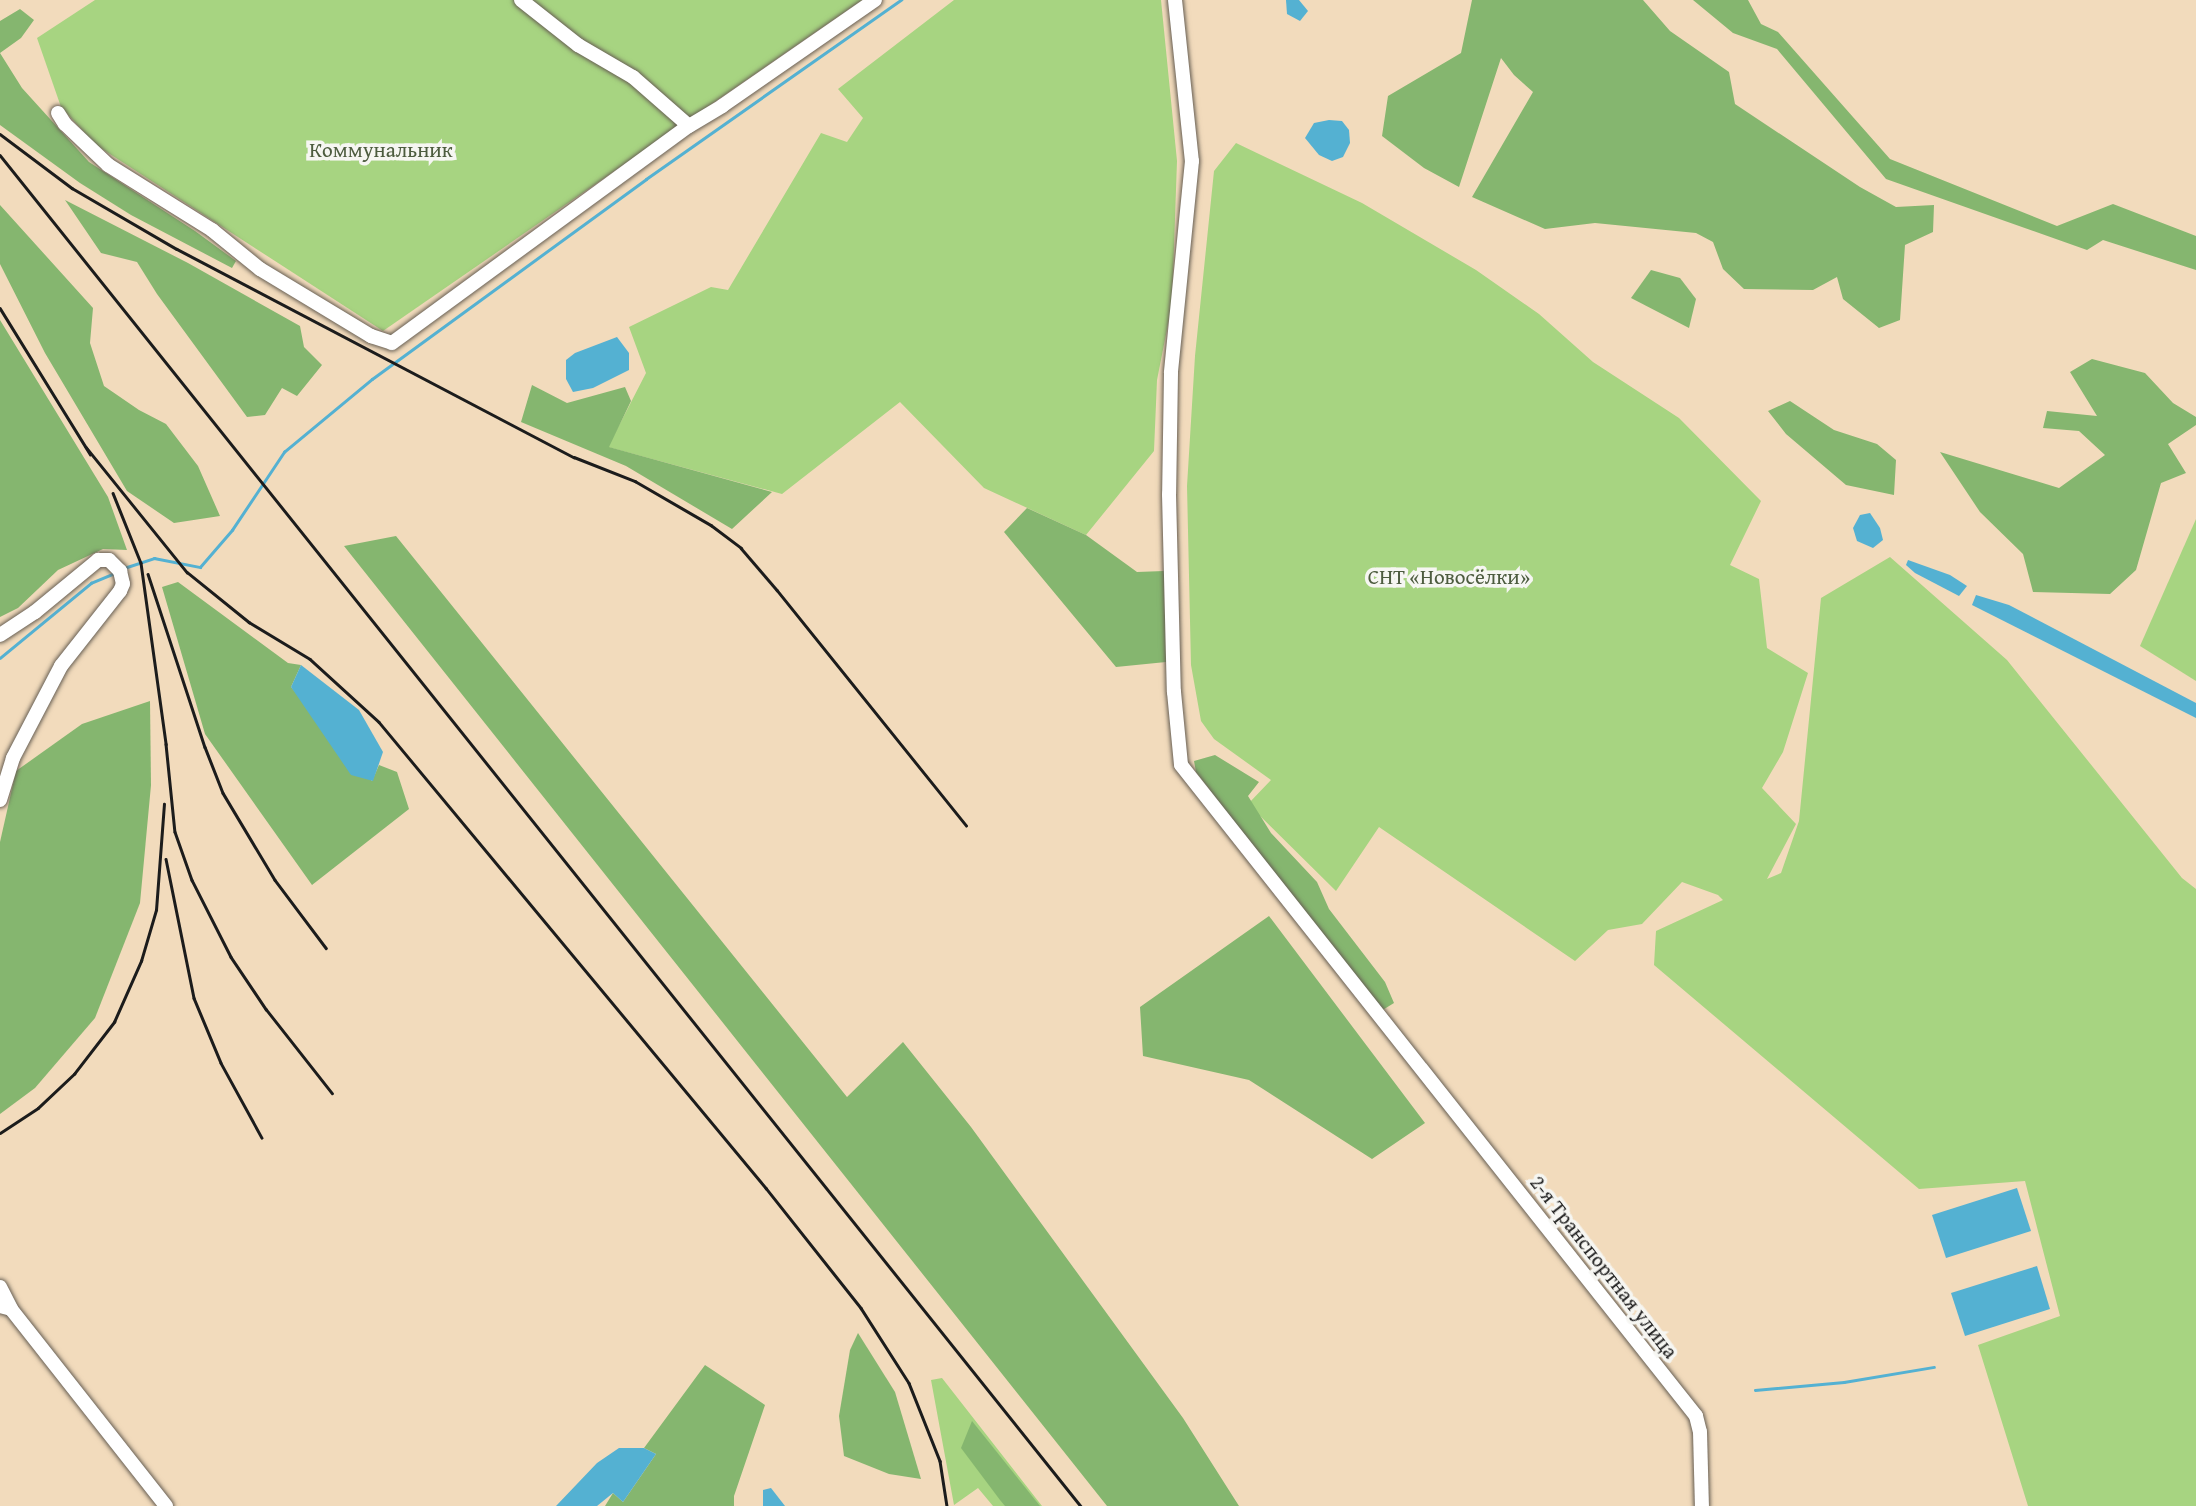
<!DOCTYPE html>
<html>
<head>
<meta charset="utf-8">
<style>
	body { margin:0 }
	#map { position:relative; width:2196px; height:1506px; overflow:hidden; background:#f2dbbc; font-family:"Gentium Book Plus",serif }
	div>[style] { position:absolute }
	.green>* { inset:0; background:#a7d481 }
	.forest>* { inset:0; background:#85b66f }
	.water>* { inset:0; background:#54b1d2 }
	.stream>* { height:2.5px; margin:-1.25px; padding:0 1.25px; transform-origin:1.25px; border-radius:1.25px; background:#54b1d2 }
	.roads { filter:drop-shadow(0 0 2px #675f54) drop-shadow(0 0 2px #675f54) }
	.minor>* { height:14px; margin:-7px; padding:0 7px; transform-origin:7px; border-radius:7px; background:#fff }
	.rail>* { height:2.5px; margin:-1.25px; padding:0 1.25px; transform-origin:1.25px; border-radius:1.25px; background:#1c1c1c }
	span { translate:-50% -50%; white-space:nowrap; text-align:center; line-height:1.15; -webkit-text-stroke:7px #f6f6f2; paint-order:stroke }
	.park-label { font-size:21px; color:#4d5c3f }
	.street-label { font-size:21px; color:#1c1c1c }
</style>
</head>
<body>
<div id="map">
	<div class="green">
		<i style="clip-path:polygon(95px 0,862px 0,383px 331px,96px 145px,61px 107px,37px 38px)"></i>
		<i style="clip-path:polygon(954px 0,1161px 0,1177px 161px,1172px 304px,1157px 380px,1154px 451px,1086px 535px,984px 488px,900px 402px,782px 494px,608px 447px,646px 373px,629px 327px,711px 287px,728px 290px,821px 133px,847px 142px,863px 118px,838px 89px)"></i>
		<i style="clip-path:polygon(1236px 143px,1362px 203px,1476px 270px,1539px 314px,1593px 362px,1679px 418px,1761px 501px,1730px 565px,1759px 579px,1767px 648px,1808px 673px,1783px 752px,1762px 788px,1796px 824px,1767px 879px,1781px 873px,1799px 821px,1821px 598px,1890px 557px,2007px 660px,2182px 878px,2196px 889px,2196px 1506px,2028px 1506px,1978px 1345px,2060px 1316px,2025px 1181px,1919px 1189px,1654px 965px,1656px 931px,1723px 900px,1718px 895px,1682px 882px,1642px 924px,1608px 930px,1575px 961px,1379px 827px,1336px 891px,1248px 804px,1271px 780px,1214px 739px,1201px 721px,1191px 665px,1187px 486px,1195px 356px,1214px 171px)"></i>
		<i style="clip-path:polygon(2196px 519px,2196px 681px,2140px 646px)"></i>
		<i style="clip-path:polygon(942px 1378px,1042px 1506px,993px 1506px,978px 1488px,954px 1505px,931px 1380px)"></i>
	</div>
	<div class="forest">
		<i style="clip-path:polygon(1472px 0,1643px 0,1670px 31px,1729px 72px,1735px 104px,1860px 187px,1896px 207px,1934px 205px,1933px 232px,1905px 245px,1900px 320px,1879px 328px,1843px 299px,1837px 277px,1813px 290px,1744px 289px,1723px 269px,1713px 242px,1696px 233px,1595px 223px,1545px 229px,1472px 197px,1533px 92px,1514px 75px,1501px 58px,1459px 187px,1424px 168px,1382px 136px,1388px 96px,1461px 53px)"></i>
		<i style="clip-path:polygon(1693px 0,1748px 0,1761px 24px,1778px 32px,1890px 159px,2057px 226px,2113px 204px,2196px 236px,2196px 270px,2103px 240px,2087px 250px,1886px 179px,1777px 49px,1733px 33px)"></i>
		<i style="clip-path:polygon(20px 9px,34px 20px,21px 38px,0 53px,22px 88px,89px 162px,195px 231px,236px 261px,232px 268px,131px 215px,80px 183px,0 125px,0 21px)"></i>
		<i style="clip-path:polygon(65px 200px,188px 263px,300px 326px,304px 347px,322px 365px,297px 396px,282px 388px,265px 415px,247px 417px,157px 294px,137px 262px,101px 253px)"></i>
		<i style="clip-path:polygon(0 205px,93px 308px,90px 343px,104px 386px,139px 410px,166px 424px,198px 466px,220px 516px,174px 523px,127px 491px,45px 353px,0 264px)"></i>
		<i style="clip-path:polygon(1651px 270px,1680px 278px,1696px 299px,1689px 328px,1631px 298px)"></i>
		<i style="clip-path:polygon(0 320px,108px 497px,127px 550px,103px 549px,58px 570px,18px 608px,0 617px)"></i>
		<i style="clip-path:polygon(2092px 359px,2145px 373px,2173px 403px,2196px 417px,2196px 425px,2168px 444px,2186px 473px,2161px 483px,2136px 570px,2110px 594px,2033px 592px,2023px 554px,1980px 512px,1940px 452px,2059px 488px,2105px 455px,2079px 431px,2043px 428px,2047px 411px,2097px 416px,2070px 372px)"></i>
		<i style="clip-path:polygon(532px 385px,567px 403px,625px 387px,631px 401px,609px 447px,772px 492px,732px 529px,626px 466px,521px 422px)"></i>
		<i style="clip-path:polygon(1790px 401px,1834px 430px,1877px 444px,1896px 460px,1894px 495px,1846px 485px,1786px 434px,1768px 411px)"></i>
		<i style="clip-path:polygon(1027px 508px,1086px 535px,1137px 572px,1164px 571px,1166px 662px,1116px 667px,1004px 532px)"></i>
		<i style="clip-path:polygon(396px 536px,847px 1097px,903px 1042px,971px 1127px,1183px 1418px,1239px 1506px,1107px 1506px,344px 546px)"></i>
		<i style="clip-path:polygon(178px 582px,288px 663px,301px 665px,291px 687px,372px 781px,379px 765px,397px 772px,409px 809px,312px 885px,205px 734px,162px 587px)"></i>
		<i style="clip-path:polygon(150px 701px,151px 785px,140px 903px,95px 1018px,35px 1088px,0 1114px,0 842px,16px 771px,82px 724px)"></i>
		<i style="clip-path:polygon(1215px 755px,1259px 782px,1248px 796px,1271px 833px,1317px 882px,1329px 909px,1385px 982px,1394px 1003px,1381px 1011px,1196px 772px,1194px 761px)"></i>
		<i style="clip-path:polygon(1269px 916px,1425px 1123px,1372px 1159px,1249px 1080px,1143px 1056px,1140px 1007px)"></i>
		<i style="clip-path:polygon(858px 1333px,895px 1392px,921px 1479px,889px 1474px,844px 1456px,839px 1416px,850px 1350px)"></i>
		<i style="clip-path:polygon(705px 1365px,765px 1405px,734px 1496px,734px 1506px,605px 1506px,613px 1493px,623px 1502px,656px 1454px,644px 1448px)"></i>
		<i style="clip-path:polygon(972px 1421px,1040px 1506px,1005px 1506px,1000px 1500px,961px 1448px)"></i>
	</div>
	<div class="water">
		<i style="clip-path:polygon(1286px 0,1299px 0,1308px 11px,1300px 21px,1287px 14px)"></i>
		<i style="clip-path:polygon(1329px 120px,1342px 121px,1349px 130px,1350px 143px,1343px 157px,1332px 161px,1319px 155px,1305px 138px,1314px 123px)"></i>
		<i style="clip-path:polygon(617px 337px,629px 353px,629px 370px,593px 388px,573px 392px,566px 379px,566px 360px,575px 353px)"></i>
		<i style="clip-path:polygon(1870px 513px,1880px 528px,1883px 540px,1873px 548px,1857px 541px,1853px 528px,1860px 515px)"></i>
		<i style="clip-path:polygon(1908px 560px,1950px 575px,1967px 586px,1959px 596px,1915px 573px,1906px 565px)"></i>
		<i style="clip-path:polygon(1976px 595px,2009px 605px,2196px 703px,2196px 718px,1972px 605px)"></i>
		<i style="clip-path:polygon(301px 665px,359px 710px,383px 752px,373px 781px,351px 775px,291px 687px)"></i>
		<i style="clip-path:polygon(2017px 1188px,2031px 1231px,1946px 1258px,1932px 1215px)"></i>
		<i style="clip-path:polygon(2037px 1266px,2050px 1309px,1965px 1336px,1951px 1293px)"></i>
		<i style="clip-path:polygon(619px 1448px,644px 1448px,656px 1454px,623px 1502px,613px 1493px,597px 1506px,556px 1506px,597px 1463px)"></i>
		<i style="clip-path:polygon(771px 1488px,785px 1506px,763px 1506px,763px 1490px)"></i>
	</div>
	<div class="stream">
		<i style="left:124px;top:568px;width:32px;rotate:-18deg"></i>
		<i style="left:154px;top:558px;width:47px;rotate:11.1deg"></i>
		<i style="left:200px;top:567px;width:49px;rotate:-49.1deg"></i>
		<i style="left:232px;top:530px;width:94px;rotate:-56.3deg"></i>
		<i style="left:284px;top:452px;width:114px;rotate:-39.7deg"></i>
		<i style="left:372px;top:379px;width:339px;rotate:-36.1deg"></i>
		<i style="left:646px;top:179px;width:312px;rotate:-35.1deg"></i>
		<i style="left:0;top:658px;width:118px;rotate:-39.5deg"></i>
		<i style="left:91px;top:583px;width:23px;rotate:-23deg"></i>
		<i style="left:1755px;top:1390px;width:89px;rotate:-5.1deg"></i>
		<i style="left:1844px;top:1382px;width:91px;rotate:-9.5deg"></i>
	</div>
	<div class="roads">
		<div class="minor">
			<i style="left:521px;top:0;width:73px;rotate:38.3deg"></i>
			<i style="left:578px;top:45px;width:64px;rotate:30.2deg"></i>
			<i style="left:633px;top:77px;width:74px;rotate:41.2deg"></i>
			<i style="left:1175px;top:0;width:162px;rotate:84deg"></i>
			<i style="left:1192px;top:161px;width:213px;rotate:95.7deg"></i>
			<i style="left:1171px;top:373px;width:121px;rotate:90.9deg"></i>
			<i style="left:1169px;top:494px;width:198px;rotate:88.6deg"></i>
			<i style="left:1174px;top:692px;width:73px;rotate:84.5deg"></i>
			<i style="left:1181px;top:765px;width:830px;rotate:51.65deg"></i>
			<i style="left:1696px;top:1416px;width:16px;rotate:76deg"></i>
			<i style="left:1700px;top:1432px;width:74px;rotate:88.5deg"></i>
			<i style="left:58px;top:113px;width:13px;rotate:58deg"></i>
			<i style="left:65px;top:124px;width:59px;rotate:43.6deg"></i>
			<i style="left:108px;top:165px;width:123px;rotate:32deg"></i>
			<i style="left:212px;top:230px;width:62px;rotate:39.1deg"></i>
			<i style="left:260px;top:269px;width:130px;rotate:31.1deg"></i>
			<i style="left:371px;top:336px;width:22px;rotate:18deg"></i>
			<i style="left:392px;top:343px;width:368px;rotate:-36.2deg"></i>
			<i style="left:689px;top:126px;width:39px;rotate:-31deg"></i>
			<i style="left:722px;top:106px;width:186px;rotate:-34.7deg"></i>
			<i style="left:0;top:635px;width:42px;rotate:-33.3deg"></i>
			<i style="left:35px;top:612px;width:82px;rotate:-39.5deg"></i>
			<i style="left:98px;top:560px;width:11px"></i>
			<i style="left:109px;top:560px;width:16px;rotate:45deg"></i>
			<i style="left:120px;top:571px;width:13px;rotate:77deg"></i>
			<i style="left:123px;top:584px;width:8px;rotate:113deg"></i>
			<i style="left:120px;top:591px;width:95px;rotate:128.2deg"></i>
			<i style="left:61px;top:666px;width:104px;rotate:117.6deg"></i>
			<i style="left:13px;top:758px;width:44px;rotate:107.2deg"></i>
			<i style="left:0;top:1287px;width:25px;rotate:63deg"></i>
			<i style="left:0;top:1306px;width:11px;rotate:15deg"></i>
			<i style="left:11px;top:1309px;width:251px;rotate:51.8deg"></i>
		</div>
	</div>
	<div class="rail">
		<i style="left:0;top:134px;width:90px;rotate:36.9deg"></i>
		<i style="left:72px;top:188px;width:121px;rotate:30.2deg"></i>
		<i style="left:177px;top:249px;width:448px;rotate:27.7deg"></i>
		<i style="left:574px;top:457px;width:66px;rotate:21.5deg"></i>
		<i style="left:635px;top:481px;width:88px;rotate:30.1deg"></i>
		<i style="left:711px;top:525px;width:38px;rotate:37deg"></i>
		<i style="left:741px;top:548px;width:55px;rotate:49.4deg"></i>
		<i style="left:777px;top:590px;width:302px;rotate:51.2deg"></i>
		<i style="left:0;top:155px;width:1730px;rotate:51.34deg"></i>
		<i style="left:0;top:308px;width:172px;rotate:58.3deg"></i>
		<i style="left:86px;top:447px;width:161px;rotate:51.1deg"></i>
		<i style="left:187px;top:572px;width:80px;rotate:38.9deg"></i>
		<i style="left:249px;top:622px;width:71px;rotate:31.2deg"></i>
		<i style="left:310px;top:659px;width:93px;rotate:42.4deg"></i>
		<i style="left:379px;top:722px;width:606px;rotate:50.29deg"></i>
		<i style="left:766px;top:1188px;width:153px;rotate:51.6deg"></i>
		<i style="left:861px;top:1308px;width:89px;rotate:57.4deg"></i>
		<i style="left:909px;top:1383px;width:84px;rotate:68.3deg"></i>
		<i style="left:940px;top:1461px;width:46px;rotate:81.2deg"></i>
		<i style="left:113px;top:493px;width:75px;rotate:68.2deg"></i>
		<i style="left:141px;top:563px;width:183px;rotate:82.1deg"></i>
		<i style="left:166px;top:744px;width:88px;rotate:84.2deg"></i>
		<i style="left:175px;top:832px;width:51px;rotate:70.5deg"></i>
		<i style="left:192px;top:880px;width:86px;rotate:63.1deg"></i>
		<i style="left:231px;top:957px;width:63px;rotate:56.1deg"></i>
		<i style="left:266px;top:1009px;width:107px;rotate:51.8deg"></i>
		<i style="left:148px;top:574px;width:182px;rotate:71.8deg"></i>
		<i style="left:205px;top:747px;width:49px;rotate:68.6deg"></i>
		<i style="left:223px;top:793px;width:101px;rotate:59.1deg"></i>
		<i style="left:275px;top:880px;width:85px;rotate:53.1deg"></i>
		<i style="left:166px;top:859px;width:142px;rotate:78.6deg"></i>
		<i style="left:194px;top:998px;width:70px;rotate:67.4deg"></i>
		<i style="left:221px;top:1063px;width:85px;rotate:61.3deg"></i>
		<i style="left:0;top:1133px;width:45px;rotate:-33.3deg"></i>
		<i style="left:38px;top:1108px;width:50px;rotate:-43.4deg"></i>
		<i style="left:74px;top:1074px;width:66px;rotate:-52.4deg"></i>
		<i style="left:114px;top:1022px;width:67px;rotate:-66.1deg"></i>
		<i style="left:141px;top:961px;width:53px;rotate:-73.6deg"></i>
		<i style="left:156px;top:910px;width:106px;rotate:-85.7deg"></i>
	</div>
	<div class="park-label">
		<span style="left:381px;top:150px">Коммунальник</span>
		<span style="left:1449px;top:577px">СНТ «Новосёлки»</span>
	</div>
	<div class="street-label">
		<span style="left:1604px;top:1267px;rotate:52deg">2-я Транспортная улица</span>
	</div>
</div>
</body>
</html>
